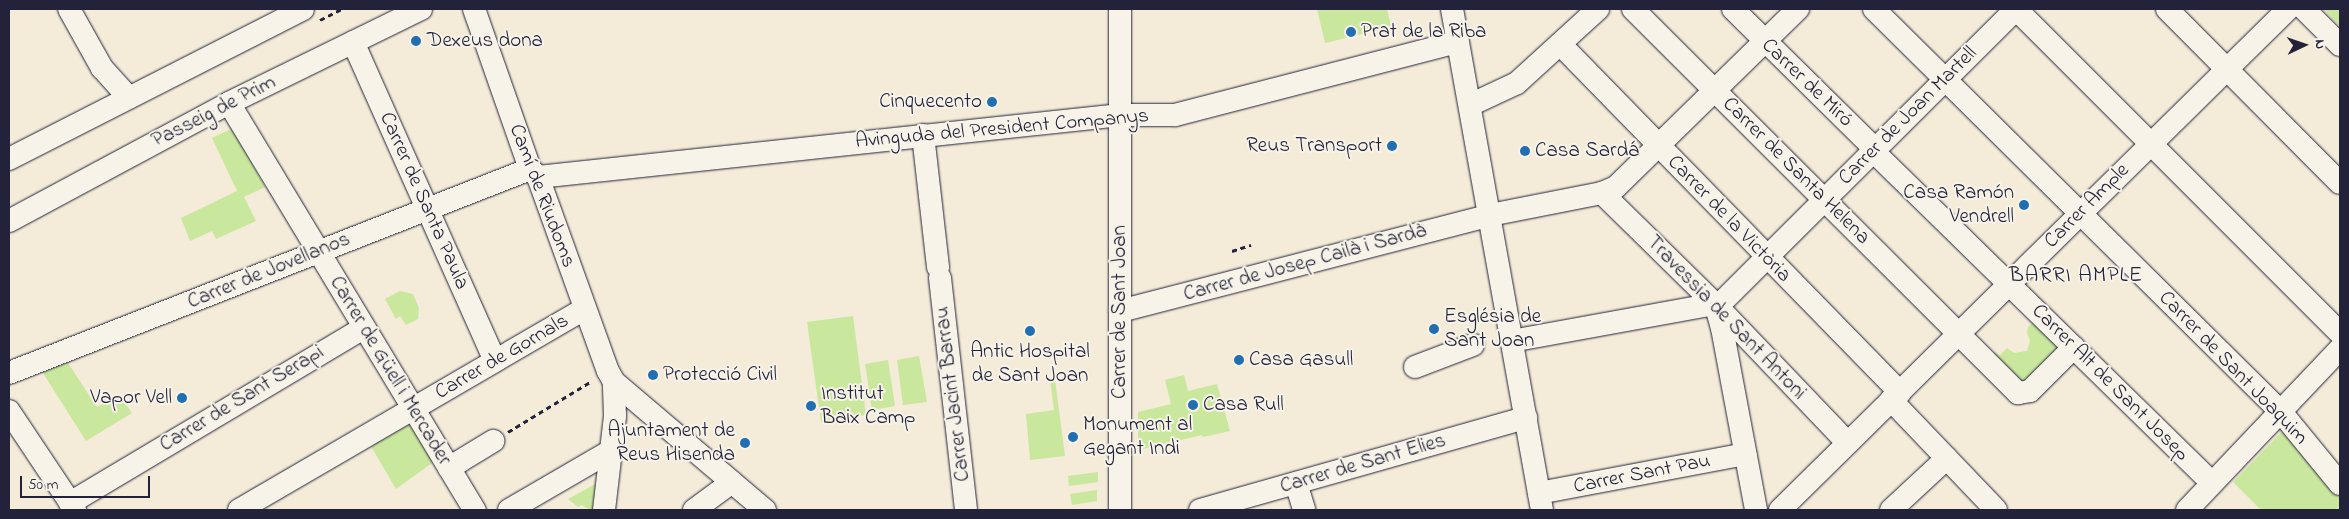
<!DOCTYPE html>
<html>
<head>
<meta charset="utf-8">
<style>
	body { margin:0 }
	#map { position:relative; width:2349px; height:519px; overflow:hidden; background:#f4ebd8; font-family:"Indie Flower",sans-serif }
	div>[style] { position:absolute }
	.green>* { inset:0; background:#cae79e }
	.path>* { height:3px; margin-top:-1.5px; transform-origin:0; background:repeating-linear-gradient(90deg,#22223b 0 5px,transparent 0 9px) }
	.roads { filter:drop-shadow(0 0 1px #22223b) drop-shadow(0 0 1px #22223b) }
	.minor>* { height:22px; margin:-11px; padding:0 11px; transform-origin:11px; border-radius:11px; background:#f7f3e8 }
	.dots>* { width:14px; height:14px; translate:-50% -50%; box-sizing:border-box; border:2px solid #f7f3e8; border-radius:50% }
	span { translate:-50% -50%; white-space:nowrap; text-align:center; line-height:1.15; -webkit-text-stroke:4px #f7f3e8; paint-order:stroke }
	.poi-label { font-size:21px; color:#22223b }
	.left { translate:0 -50%; text-align:left }
	.right { translate:-100% -50%; text-align:right }
	.street-label { font-size:21px; color:#22223b }
	.neighbourhood-label { font-size:22px; color:#22223b; letter-spacing:1px }
	.frame { position:absolute; inset:0; border:10px solid #22223b; pointer-events:none }
	.north { position:absolute; left:2279px; top:20px; width:50px; height:50px; -webkit-text-stroke:4px #f7f3e8; paint-order:stroke; rotate:87deg; font-size:14px; font-weight:700; line-height:20px; text-align:center; color:#22223b }
	.north::after { content:''; display:block; margin:auto; width:18px; height:22px; background:#22223b; clip-path:polygon(50% 0,100% 100%,50% 72%,0 100%) }
	.scale { position:absolute; left:20px; top:476px; width:130px; height:22px; box-sizing:border-box; border:2px solid #22223b; border-top:0; padding-left:6px; font-size:15px; line-height:18px; white-space:nowrap; color:#22223b; -webkit-text-stroke:4px #f7f3e8; paint-order:stroke }
</style>
</head>
<body>
<div id="map">
	<div class="green">
		<i style="clip-path:polygon(1317px 9px,1387px 9px,1391px 27px,1325px 43px)"></i>
		<i style="clip-path:polygon(2323px 9px,2340px 9px,2340px 26px)"></i>
		<i style="clip-path:polygon(233px 128px,265px 187px,244px 197px,256px 221px,216px 239px,212px 231px,190px 241px,181px 218px,237px 191px,212px 138px)"></i>
		<i style="clip-path:polygon(400px 291px,413px 294px,419px 308px,418px 319px,406px 325px,400px 316px,396px 319px,385px 299px)"></i>
		<i style="clip-path:polygon(853px 316px,866px 415px,821px 422px,807px 322px)"></i>
		<i style="clip-path:polygon(2036px 319px,2066px 349px,2027px 387px,1989px 357px,1995px 352px,1999px 356px,2007px 348px,2014px 353px,2027px 351px,2030px 341px,2027px 333px,2028px 327px)"></i>
		<i style="clip-path:polygon(919px 356px,927px 402px,903px 405px,897px 360px)"></i>
		<i style="clip-path:polygon(66px 360px,97px 407px,119px 395px,132px 413px,86px 441px,41px 370px)"></i>
		<i style="clip-path:polygon(888px 360px,895px 406px,872px 410px,865px 364px)"></i>
		<i style="clip-path:polygon(1184px 375px,1188px 391px,1217px 384px,1230px 431px,1203px 437px,1202px 435px,1138px 450px,1138px 412px,1171px 404px,1165px 380px)"></i>
		<i style="clip-path:polygon(1050px 380px,1055px 380px,1065px 456px,1030px 460px,1026px 414px,1054px 410px)"></i>
		<i style="clip-path:polygon(409px 418px,435px 461px,396px 489px,369px 443px)"></i>
		<i style="clip-path:polygon(2289px 424px,2340px 484px,2340px 510px,2261px 510px,2233px 482px)"></i>
		<i style="clip-path:polygon(1098px 472px,1098px 482px,1069px 486px,1068px 476px)"></i>
		<i style="clip-path:polygon(599px 482px,596px 510px,590px 510px,582px 505px,578px 507px,568px 499px)"></i>
		<i style="clip-path:polygon(1097px 490px,1097px 501px,1072px 505px,1070px 494px)"></i>
	</div>
	<div class="path">
		<i style="left:320px;top:20px;width:25px;rotate:-27deg"></i>
		<i style="left:1232px;top:251px;width:20px;rotate:-18deg"></i>
		<i style="left:508px;top:432px;width:98px;rotate:-31.3deg"></i>
	</div>
	<div class="roads">
		<div class="minor">
			<i style="left:69px;top:9px;width:68px;rotate:60.8deg"></i>
			<i style="left:102px;top:68px;width:40px;rotate:48deg"></i>
			<i style="left:474px;top:9px;width:170px;rotate:70.7deg"></i>
			<i style="left:530px;top:169px;width:11px;rotate:45deg"></i>
			<i style="left:538px;top:177px;width:206px;rotate:70.2deg"></i>
			<i style="left:608px;top:371px;width:13px;rotate:61deg"></i>
			<i style="left:614px;top:382px;width:198px;rotate:40.3deg"></i>
			<i style="left:1452px;top:9px;width:509px;rotate:79.82deg"></i>
			<i style="left:1633px;top:9px;width:544px;rotate:44.93deg"></i>
			<i style="left:2018px;top:393px;width:12px;rotate:-9deg"></i>
			<i style="left:2030px;top:391px;width:62px;rotate:-45deg"></i>
			<i style="left:1733px;top:9px;width:192px;rotate:44.6deg"></i>
			<i style="left:1870px;top:144px;width:8px;rotate:67deg"></i>
			<i style="left:1873px;top:151px;width:474px;rotate:44.4deg"></i>
			<i style="left:1874px;top:9px;width:573px;rotate:44.72deg"></i>
			<i style="left:2281px;top:412px;width:93px;rotate:50.7deg"></i>
			<i style="left:2016px;top:9px;width:458px;rotate:45deg"></i>
			<i style="left:2167px;top:9px;width:245px;rotate:45.2deg"></i>
			<i style="left:2304px;top:9px;width:51px;rotate:45deg"></i>
			<i style="left:353px;top:42px;width:349px;rotate:66deg"></i>
			<i style="left:1560px;top:44px;width:487px;rotate:45.7deg"></i>
			<i style="left:229px;top:103px;width:476px;rotate:58.9deg"></i>
			<i style="left:1470px;top:105px;width:52px;rotate:-25.1deg"></i>
			<i style="left:1517px;top:83px;width:110px;rotate:-42.4deg"></i>
			<i style="left:923px;top:135px;width:133px;rotate:83.5deg"></i>
			<i style="left:9px;top:159px;width:330px;rotate:-27deg"></i>
			<i style="left:538px;top:177px;width:586px;rotate:-6.07deg"></i>
			<i style="left:1121px;top:115px;width:54px"></i>
			<i style="left:1175px;top:115px;width:292px;rotate:-14.5deg"></i>
			<i style="left:1602px;top:193px;width:158px;rotate:44.5deg"></i>
			<i style="left:1715px;top:304px;width:192px;rotate:46.3deg"></i>
			<i style="left:9px;top:221px;width:250px;rotate:-28.2deg"></i>
			<i style="left:229px;top:103px;width:214px;rotate:-26.1deg"></i>
			<i style="left:940px;top:278px;width:233px;rotate:83.6deg"></i>
			<i style="left:1716px;top:307px;width:22px;rotate:74deg"></i>
			<i style="left:1722px;top:328px;width:185px;rotate:79.4deg"></i>
			<i style="left:1120px;top:311px;width:382px;rotate:-14.5deg"></i>
			<i style="left:1490px;top:215px;width:114px;rotate:-11.1deg"></i>
			<i style="left:1602px;top:193px;width:15px;rotate:-23deg"></i>
			<i style="left:1616px;top:187px;width:255px;rotate:-44.4deg"></i>
			<i style="left:1511px;top:341px;width:213px;rotate:-10.3deg"></i>
			<i style="left:1721px;top:303px;width:416px;rotate:-44.9deg"></i>
			<i style="left:1415px;top:367px;width:62px;rotate:-20.8deg"></i>
			<i style="left:9px;top:373px;width:560px;rotate:-21.38deg"></i>
			<i style="left:1891px;top:400px;width:152px;rotate:46.3deg"></i>
			<i style="left:9px;top:411px;width:119px;rotate:56.3deg"></i>
			<i style="left:449px;top:468px;width:52px;rotate:-31.5deg"></i>
			<i style="left:1296px;top:483px;width:28px;rotate:73deg"></i>
			<i style="left:1539px;top:493px;width:210px;rotate:-10.7deg"></i>
			<i style="left:70px;top:503px;width:342px;rotate:-30.8deg"></i>
			<i style="left:239px;top:510px;width:400px;rotate:-30.2deg"></i>
			<i style="left:509px;top:510px;width:119px;rotate:-30.2deg"></i>
			<i style="left:604px;top:510px;width:95px;rotate:-83.3deg"></i>
			<i style="left:615px;top:416px;width:34px;rotate:-92deg"></i>
			<i style="left:694px;top:510px;width:47px;rotate:-36.4deg"></i>
			<i style="left:1120px;top:510px;width:501px;rotate:-90deg"></i>
			<i style="left:1200px;top:510px;width:339px;rotate:-15.8deg"></i>
			<i style="left:1780px;top:510px;width:713px;rotate:-44.6deg"></i>
			<i style="left:1891px;top:510px;width:76px;rotate:-42.9deg"></i>
			<i style="left:2187px;top:510px;width:222px;rotate:-46.5deg"></i>
		</div>
	</div>
	<div class="dots">
		<i style="left:1351px;top:32px;background:#1f6fb2"></i>
		<i style="left:416px;top:41px;background:#1f6fb2"></i>
		<i style="left:992px;top:102px;background:#1f6fb2"></i>
		<i style="left:1392px;top:146px;background:#1f6fb2"></i>
		<i style="left:1525px;top:151px;background:#1f6fb2"></i>
		<i style="left:2024px;top:205px;background:#1f6fb2"></i>
		<i style="left:1434px;top:329px;background:#1f6fb2"></i>
		<i style="left:1030px;top:331px;background:#1f6fb2"></i>
		<i style="left:1239px;top:360px;background:#1f6fb2"></i>
		<i style="left:653px;top:375px;background:#1f6fb2"></i>
		<i style="left:182px;top:398px;background:#1f6fb2"></i>
		<i style="left:1193px;top:405px;background:#1f6fb2"></i>
		<i style="left:811px;top:406px;background:#1f6fb2"></i>
		<i style="left:1073px;top:437px;background:#1f6fb2"></i>
		<i style="left:745px;top:443px;background:#1f6fb2"></i>
	</div>
	<div class="poi-label">
		<span class="left" style="left:1361px;top:32px">Prat de la Riba</span>
		<span class="left" style="left:427px;top:41px">Dexeus dona</span>
		<span class="right" style="left:982px;top:102px">Cinquecento</span>
		<span class="right" style="left:1382px;top:146px">Reus Transport</span>
		<span class="left" style="left:1535px;top:151px">Casa Sardá</span>
		<span class="right" style="left:2014px;top:205px">Casa Ramón<br>Vendrell</span>
		<span class="left" style="left:1444px;top:329px">Església de<br>Sant Joan</span>
		<span style="left:1030px;top:364px">Antic Hospital<br>de Sant Joan</span>
		<span class="left" style="left:1249px;top:360px">Casa Gasull</span>
		<span class="left" style="left:663px;top:375px">Protecció Civil</span>
		<span class="left" style="left:821px;top:406px">Institut<br>Baix Camp</span>
		<span class="right" style="left:172px;top:398px">Vapor Vell</span>
		<span class="left" style="left:1203px;top:405px">Casa Rull</span>
		<span class="left" style="left:1083px;top:437px">Monument al<br>Gegant Indi</span>
		<span class="right" style="left:735px;top:443px">Ajuntament de<br>Reus Hisenda</span>
	</div>
	<div class="street-label">
		<span style="left:1807px;top:83px;rotate:44deg">Carrer de Miró</span>
		<span style="left:214px;top:112px;rotate:-27deg">Passeig de Prim</span>
		<span style="left:1908px;top:116px;rotate:-45deg">Carrer de Joan Martell</span>
		<span style="left:1002px;top:129px;rotate:-5deg">Avinguda del President Companys</span>
		<span style="left:1796px;top:171px;rotate:45deg">Carrer de Santa Helena</span>
		<span style="left:542px;top:196px;rotate:69deg">Camí de Riudoms</span>
		<span style="left:424px;top:201px;rotate:66deg">Carrer de Santa Paula</span>
		<span style="left:2087px;top:206px;rotate:-45deg">Carrer Ample</span>
		<span style="left:1729px;top:219px;rotate:46deg">Carrer de la Victòria</span>
		<span style="left:1305px;top:263px;rotate:-15deg">Carrer de Josep Cailà i Sardà</span>
		<span style="left:269px;top:271px;rotate:-22deg">Carrer de Jovellanos</span>
		<span style="left:1120px;top:312px;rotate:-90deg">Carrer de Sant Joan</span>
		<span style="left:1726px;top:318px;rotate:46deg">Travessia de Sant Antoni</span>
		<span style="left:502px;top:357px;rotate:-30deg">Carrer de Gornals</span>
		<span style="left:2233px;top:368px;rotate:46deg">Carrer de Sant Joaquim</span>
		<span style="left:390px;top:371px;rotate:59deg">Carrer de Güell i Mercader</span>
		<span style="left:2110px;top:383px;rotate:45deg">Carrer Alt de Sant Josep</span>
		<span style="left:953px;top:394px;rotate:-97deg">Carrer Jacint Barrau</span>
		<span style="left:242px;top:399px;rotate:-31deg">Carrer de Sant Serapi</span>
		<span style="left:1363px;top:464px;rotate:-16deg">Carrer de Sant Elies</span>
		<span style="left:1642px;top:474px;rotate:-11deg">Carrer Sant Pau</span>
	</div>
	<div class="neighbourhood-label">
		<span style="left:2076px;top:277px">BARRI AMPLE</span>
	</div>
	<div class="frame"></div>
	<div class="north">N</div>
	<div class="scale">50 m</div>
</div>
</body>
</html>
